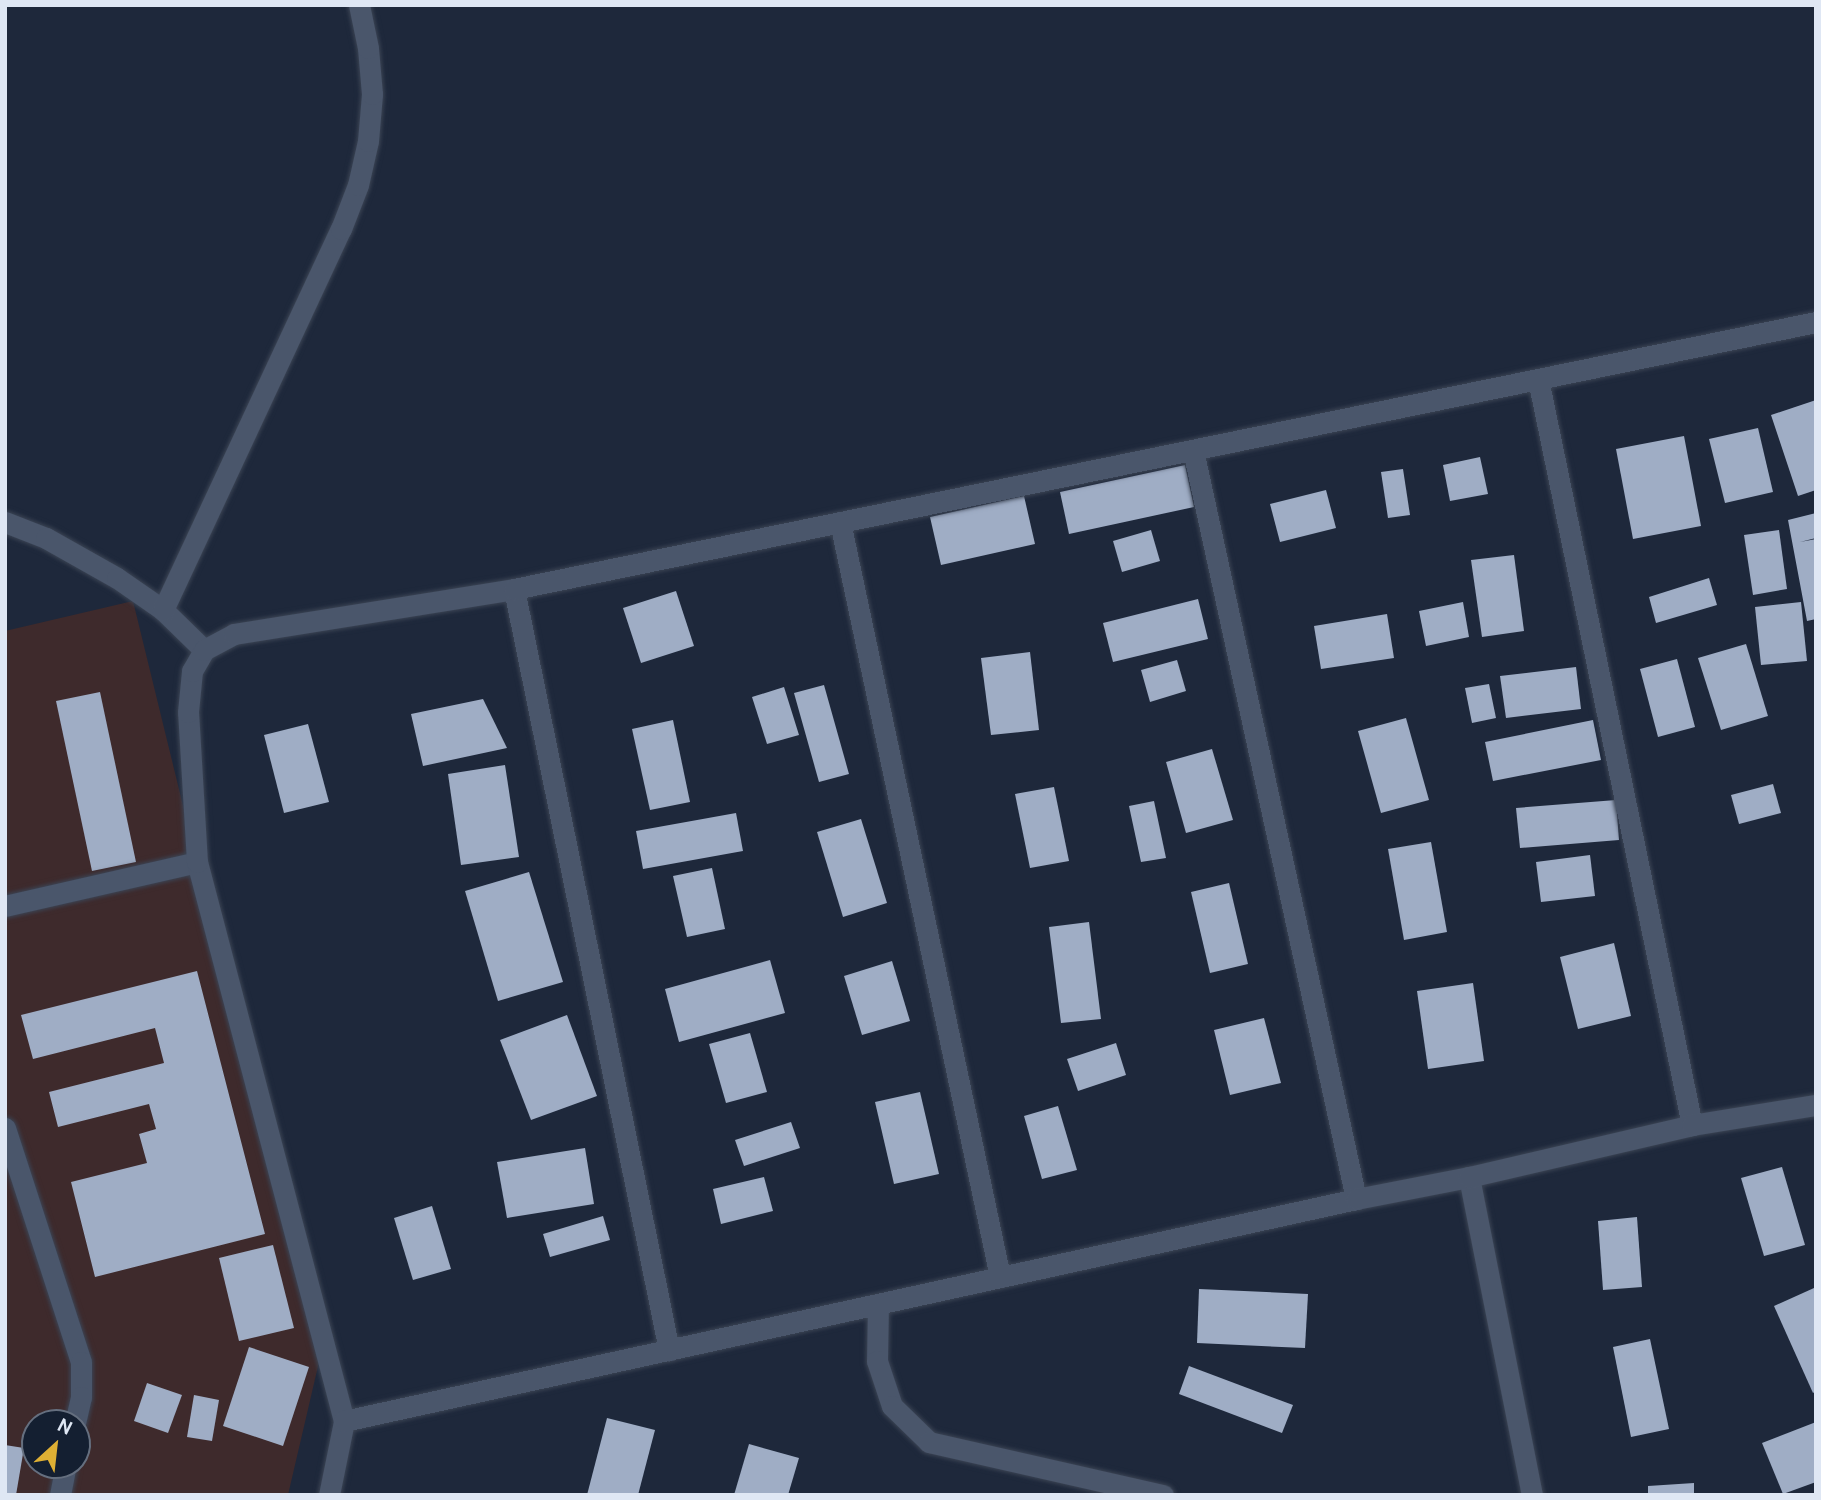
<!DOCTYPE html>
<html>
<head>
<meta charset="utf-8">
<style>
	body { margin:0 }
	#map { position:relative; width:1821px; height:1500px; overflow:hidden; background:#1e283b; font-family:Cabin,sans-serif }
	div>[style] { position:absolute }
	.industrial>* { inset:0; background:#3e2a2c }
	.building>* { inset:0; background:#9fadc5 }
	.roads { filter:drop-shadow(0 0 2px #3b4454) drop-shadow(0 0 2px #3b4454) }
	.street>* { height:21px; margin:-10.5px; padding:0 10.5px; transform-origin:10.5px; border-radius:10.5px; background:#4a566b }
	span { translate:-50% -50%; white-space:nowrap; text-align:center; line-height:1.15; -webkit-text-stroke:7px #141f31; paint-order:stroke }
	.frame { position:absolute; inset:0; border:7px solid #dfe7f4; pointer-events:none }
	.north { position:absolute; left:21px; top:1409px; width:70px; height:70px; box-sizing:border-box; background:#141f31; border:2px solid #656f7f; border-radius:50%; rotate:27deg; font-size:19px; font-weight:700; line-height:28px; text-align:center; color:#dfe7f4 }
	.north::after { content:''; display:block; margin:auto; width:24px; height:32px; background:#dfb034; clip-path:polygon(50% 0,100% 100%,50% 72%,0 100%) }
</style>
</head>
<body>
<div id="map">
	<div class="industrial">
		<i style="clip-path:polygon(evenodd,133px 601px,319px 1362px,288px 1495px,5px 1495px,5px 631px,133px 601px,35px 1423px,77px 1423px,77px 1465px,35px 1465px,35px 1423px)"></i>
	</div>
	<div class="building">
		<i style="clip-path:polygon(1816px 400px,1816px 490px,1798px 496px,1771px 415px)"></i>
		<i style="clip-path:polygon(1758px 428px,1773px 492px,1725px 503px,1709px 439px)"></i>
		<i style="clip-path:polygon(1684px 436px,1701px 526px,1633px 539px,1616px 449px)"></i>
		<i style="clip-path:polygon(1480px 457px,1488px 494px,1450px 501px,1443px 465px)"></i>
		<i style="clip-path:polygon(1185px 465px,1194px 507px,1069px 534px,1060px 492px)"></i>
		<i style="clip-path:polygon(1403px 469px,1410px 515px,1388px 518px,1381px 472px)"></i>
		<i style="clip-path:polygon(1326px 490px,1336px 528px,1280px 542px,1270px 504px)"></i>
		<i style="clip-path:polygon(1024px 496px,1035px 544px,941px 565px,930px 517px)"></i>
		<i style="clip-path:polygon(1816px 513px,1816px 538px,1800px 542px,1816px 539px,1816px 619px,1807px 621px,1788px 520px)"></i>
		<i style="clip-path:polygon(1151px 530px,1160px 561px,1122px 572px,1113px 541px)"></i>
		<i style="clip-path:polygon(1779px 530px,1787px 589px,1753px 595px,1744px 535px)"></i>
		<i style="clip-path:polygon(1514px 555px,1524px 631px,1482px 637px,1471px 560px)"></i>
		<i style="clip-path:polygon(1709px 578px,1717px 605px,1656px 623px,1649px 597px)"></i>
		<i style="clip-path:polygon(676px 591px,694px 646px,641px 663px,623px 608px)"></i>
		<i style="clip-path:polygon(1198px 599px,1208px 639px,1113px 662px,1103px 623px)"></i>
		<i style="clip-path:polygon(1463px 602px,1469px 637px,1426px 646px,1419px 611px)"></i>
		<i style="clip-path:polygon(1801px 602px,1807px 661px,1761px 665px,1755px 607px)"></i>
		<i style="clip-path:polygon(1387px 614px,1394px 658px,1321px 669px,1314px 626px)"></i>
		<i style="clip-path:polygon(1746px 644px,1768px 716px,1721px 730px,1698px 658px)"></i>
		<i style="clip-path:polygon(1030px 652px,1039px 730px,991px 735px,981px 658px)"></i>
		<i style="clip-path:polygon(1677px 659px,1695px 727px,1658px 737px,1640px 669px)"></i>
		<i style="clip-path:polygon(1177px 660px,1186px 691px,1150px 702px,1141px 670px)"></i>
		<i style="clip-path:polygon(1576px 667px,1581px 709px,1506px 718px,1500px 676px)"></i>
		<i style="clip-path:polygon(1489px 684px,1496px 718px,1472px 723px,1465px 688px)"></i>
		<i style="clip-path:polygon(824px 685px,849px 774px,819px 782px,794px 693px)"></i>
		<i style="clip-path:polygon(784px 687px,799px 735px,767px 744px,752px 697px)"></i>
		<i style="clip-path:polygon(100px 692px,136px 862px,92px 871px,56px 701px)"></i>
		<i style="clip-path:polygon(483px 699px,507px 748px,423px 766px,411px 714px)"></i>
		<i style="clip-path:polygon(1406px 718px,1429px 800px,1381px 813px,1358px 731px)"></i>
		<i style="clip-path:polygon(673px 720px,690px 802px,650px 810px,632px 729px)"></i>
		<i style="clip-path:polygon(1593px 720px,1601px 760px,1493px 781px,1485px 742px)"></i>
		<i style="clip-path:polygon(308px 724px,329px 802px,284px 813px,264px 735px)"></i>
		<i style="clip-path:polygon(1212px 749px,1233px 820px,1186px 833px,1166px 762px)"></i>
		<i style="clip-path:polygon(505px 765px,519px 857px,461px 865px,448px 774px)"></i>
		<i style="clip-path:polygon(1773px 784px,1781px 813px,1739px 824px,1731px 795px)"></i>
		<i style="clip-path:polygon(1054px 787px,1069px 861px,1030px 868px,1015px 794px)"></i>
		<i style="clip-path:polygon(1616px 800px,1619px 840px,1520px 848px,1516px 808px)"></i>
		<i style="clip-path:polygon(1154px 801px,1166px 858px,1141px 862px,1129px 806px)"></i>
		<i style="clip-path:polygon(736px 813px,743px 851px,643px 869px,636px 831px)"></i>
		<i style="clip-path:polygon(861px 819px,887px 903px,843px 917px,817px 832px)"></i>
		<i style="clip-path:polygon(1431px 842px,1447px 932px,1404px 940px,1388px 849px)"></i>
		<i style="clip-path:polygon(1590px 855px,1595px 896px,1541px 902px,1536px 862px)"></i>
		<i style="clip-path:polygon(712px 868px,725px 929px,687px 937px,673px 876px)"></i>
		<i style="clip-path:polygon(529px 872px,563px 982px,498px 1001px,465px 891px)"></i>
		<i style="clip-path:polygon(1229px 883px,1248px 964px,1210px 973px,1191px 892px)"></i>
		<i style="clip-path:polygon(1089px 922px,1101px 1019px,1061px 1023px,1049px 927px)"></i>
		<i style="clip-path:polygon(1614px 943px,1631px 1016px,1578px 1029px,1560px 957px)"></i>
		<i style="clip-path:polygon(770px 960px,785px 1013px,679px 1042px,665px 989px)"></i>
		<i style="clip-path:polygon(892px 961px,910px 1021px,862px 1035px,844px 976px)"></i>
		<i style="clip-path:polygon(197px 971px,265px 1234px,95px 1277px,71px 1182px,147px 1163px,139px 1134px,156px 1129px,149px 1104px,58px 1127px,49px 1092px,164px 1063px,155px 1028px,33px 1059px,21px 1015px)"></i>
		<i style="clip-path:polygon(1473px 983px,1484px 1061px,1428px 1069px,1417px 991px)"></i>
		<i style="clip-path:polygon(567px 1015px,597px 1096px,531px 1120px,500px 1040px)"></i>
		<i style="clip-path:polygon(1264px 1018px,1281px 1083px,1230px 1095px,1214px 1030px)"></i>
		<i style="clip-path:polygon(750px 1033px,767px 1092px,726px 1103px,709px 1044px)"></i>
		<i style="clip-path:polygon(1116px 1043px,1126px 1075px,1078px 1091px,1067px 1059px)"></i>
		<i style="clip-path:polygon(920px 1092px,939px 1174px,894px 1184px,875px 1102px)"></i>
		<i style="clip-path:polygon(1058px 1106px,1077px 1170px,1042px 1179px,1024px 1116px)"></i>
		<i style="clip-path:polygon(791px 1122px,800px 1148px,744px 1166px,735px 1140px)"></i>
		<i style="clip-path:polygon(585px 1148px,594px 1204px,507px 1218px,497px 1162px)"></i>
		<i style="clip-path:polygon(1782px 1167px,1805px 1245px,1764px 1256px,1741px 1178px)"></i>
		<i style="clip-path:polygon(764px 1177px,773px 1211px,721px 1224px,713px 1189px)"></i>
		<i style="clip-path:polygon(432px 1206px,451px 1269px,413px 1280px,394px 1218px)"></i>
		<i style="clip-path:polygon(603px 1216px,610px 1240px,550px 1257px,543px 1234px)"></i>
		<i style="clip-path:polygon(1637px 1217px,1642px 1287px,1603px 1290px,1598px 1221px)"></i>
		<i style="clip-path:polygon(273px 1245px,294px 1328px,239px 1341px,219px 1258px)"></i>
		<i style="clip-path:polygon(1814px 1288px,1816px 1391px,1813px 1393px,1774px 1306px)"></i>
		<i style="clip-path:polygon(1199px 1289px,1308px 1294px,1305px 1348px,1197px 1343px)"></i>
		<i style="clip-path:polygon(1650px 1339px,1669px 1429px,1631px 1437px,1613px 1347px)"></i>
		<i style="clip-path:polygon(249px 1347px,309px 1367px,283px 1446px,223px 1426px)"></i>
		<i style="clip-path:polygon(1189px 1366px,1293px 1405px,1282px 1433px,1179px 1394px)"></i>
		<i style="clip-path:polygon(147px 1383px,182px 1395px,168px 1433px,134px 1421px)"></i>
		<i style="clip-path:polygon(194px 1395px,219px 1400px,212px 1441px,187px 1437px)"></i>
		<i style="clip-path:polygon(607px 1418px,655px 1430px,638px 1495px,587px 1495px)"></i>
		<i style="clip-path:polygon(1816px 1422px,1816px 1482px,1783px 1494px,1762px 1443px)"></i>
		<i style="clip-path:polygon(749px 1444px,799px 1458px,788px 1495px,734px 1495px)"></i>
		<i style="clip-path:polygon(5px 1445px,24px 1448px,16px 1495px,5px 1495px)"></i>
		<i style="clip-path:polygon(1694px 1483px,1694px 1495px,1648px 1495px,1648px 1486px)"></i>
	</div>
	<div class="roads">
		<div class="street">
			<i style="left:1538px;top:379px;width:762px;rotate:78.34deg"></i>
			<i style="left:1193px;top:450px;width:767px;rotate:77.72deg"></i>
			<i style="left:5px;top:522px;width:44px;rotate:21.3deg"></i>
			<i style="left:46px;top:538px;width:81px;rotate:29.4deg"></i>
			<i style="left:117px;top:578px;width:56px;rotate:34.8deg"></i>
			<i style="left:163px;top:610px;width:57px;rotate:44.3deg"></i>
			<i style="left:840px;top:522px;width:772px;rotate:78.03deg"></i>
			<i style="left:514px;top:589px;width:777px;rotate:78.49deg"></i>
			<i style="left:163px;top:610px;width:421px;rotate:-65deg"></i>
			<i style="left:341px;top:229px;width:47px;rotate:-68.9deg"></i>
			<i style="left:358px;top:185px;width:45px;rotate:-77.2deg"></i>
			<i style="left:368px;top:141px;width:47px;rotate:-85.1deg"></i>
			<i style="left:372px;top:94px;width:46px;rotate:-95deg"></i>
			<i style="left:368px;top:48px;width:44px;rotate:-101.8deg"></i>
			<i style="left:5px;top:906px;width:197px;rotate:-12.9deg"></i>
			<i style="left:5px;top:1128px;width:246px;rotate:72deg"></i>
			<i style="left:81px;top:1362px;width:35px;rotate:90deg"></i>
			<i style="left:81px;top:1397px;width:27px;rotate:103deg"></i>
			<i style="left:1469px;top:1177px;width:324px;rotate:78.8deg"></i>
			<i style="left:878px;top:1304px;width:57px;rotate:91deg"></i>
			<i style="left:877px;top:1361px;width:47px;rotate:71.6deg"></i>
			<i style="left:892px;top:1406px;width:52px;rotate:44.2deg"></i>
			<i style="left:929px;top:1442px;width:240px;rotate:12.8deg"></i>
			<i style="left:344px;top:1421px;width:578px;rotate:-104.73deg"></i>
			<i style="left:197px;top:862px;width:150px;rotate:-93.4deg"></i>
			<i style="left:188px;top:712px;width:41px;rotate:-84.4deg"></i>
			<i style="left:192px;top:671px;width:24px;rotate:-60deg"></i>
			<i style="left:204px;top:650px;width:34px;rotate:-28deg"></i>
			<i style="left:234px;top:634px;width:284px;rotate:-9.1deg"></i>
			<i style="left:514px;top:589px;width:1329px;rotate:-11.59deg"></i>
			<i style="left:60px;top:1495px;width:31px;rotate:-79deg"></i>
			<i style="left:329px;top:1495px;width:76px;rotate:-78.5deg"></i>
			<i style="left:344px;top:1421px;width:1036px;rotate:-12.37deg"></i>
			<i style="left:1356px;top:1199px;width:115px;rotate:-11deg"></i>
			<i style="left:1469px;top:1177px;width:229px;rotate:-13.1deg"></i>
			<i style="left:1692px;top:1125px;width:126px;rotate:-9.2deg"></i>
		</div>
	</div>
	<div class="frame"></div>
	<div class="north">N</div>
</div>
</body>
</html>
